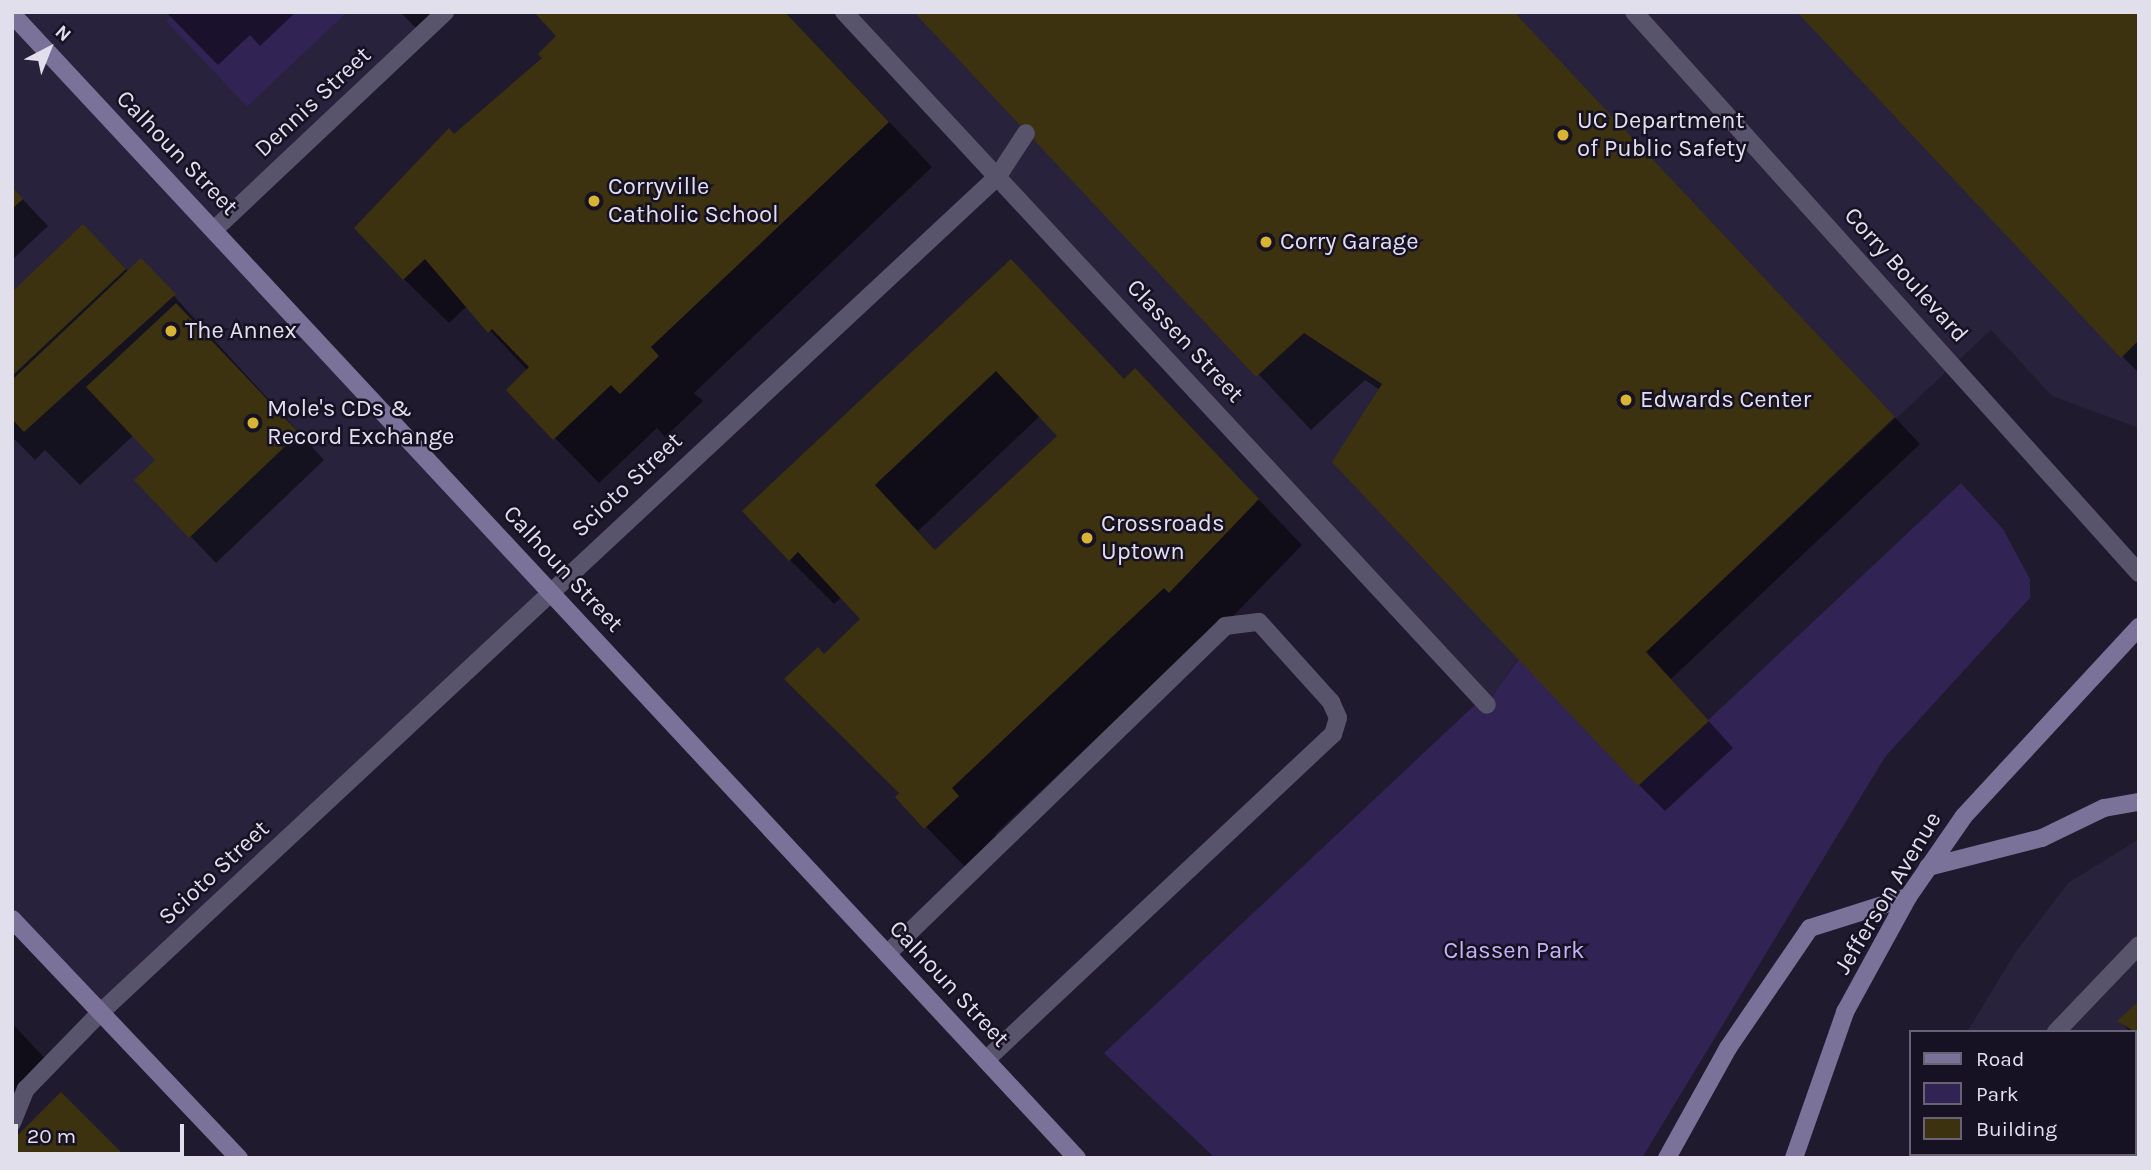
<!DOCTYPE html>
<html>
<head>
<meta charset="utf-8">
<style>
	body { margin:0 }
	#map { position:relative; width:2151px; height:1170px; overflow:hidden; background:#1f1a2d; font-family:Karla,sans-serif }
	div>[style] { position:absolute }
	.built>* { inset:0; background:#28223c }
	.green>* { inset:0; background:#312353 }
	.shadow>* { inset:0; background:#0007 }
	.building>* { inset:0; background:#3c320f }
	.service>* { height:18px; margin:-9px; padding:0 9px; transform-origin:9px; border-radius:9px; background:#58546c }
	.minor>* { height:18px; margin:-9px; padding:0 9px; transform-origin:9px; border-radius:9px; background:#58546c }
	.secondary>* { height:18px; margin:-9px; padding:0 9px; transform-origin:9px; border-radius:9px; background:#7a7299 }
	.dots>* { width:19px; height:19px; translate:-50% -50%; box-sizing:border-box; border:4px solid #161123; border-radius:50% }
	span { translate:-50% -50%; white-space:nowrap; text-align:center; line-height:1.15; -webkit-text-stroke:5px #161123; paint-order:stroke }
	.street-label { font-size:24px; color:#e2dfed }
	.poi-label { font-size:24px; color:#e2dfed }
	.left { translate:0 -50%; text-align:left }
	.park-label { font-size:24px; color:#c2b3f6 }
	.frame { position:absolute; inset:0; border:14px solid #e2dfed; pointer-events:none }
	.legend { position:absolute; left:1909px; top:1030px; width:228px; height:126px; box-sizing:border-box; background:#161123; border:2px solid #686374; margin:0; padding:9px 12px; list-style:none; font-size:21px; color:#e2dfed }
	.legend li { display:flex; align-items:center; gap:14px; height:35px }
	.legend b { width:35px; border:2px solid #686374 }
	.north { position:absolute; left:14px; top:14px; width:70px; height:70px; -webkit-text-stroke:5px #161123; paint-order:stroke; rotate:42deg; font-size:19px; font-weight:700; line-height:28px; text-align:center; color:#e2dfed }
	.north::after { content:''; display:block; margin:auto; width:24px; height:32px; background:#e2dfed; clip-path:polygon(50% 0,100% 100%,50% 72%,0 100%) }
	.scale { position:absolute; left:14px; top:1124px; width:170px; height:32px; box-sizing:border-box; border:4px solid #e2dfed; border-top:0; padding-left:9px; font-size:21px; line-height:24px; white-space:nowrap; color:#e2dfed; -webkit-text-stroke:5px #161123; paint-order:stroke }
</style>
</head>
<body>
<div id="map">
	<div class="built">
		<i style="clip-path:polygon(12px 12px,445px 12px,216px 228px,551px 591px,101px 1012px,12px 919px)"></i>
		<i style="clip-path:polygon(844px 12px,2139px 12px,2139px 428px,2052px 396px,1991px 330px,1647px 651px,1709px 721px,1638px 786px,1519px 657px,1487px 705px)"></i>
		<i style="clip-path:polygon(2139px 839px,2139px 1158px,1919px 1158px,2135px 1154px,2135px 1032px,1967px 1032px,2015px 953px,2068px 883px)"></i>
	</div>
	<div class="green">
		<i style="clip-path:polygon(175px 12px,347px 12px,247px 107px,166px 21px)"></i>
		<i style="clip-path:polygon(1961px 483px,2003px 529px,2030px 579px,2030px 598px,1885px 757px,1642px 1158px,1215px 1158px,1104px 1053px,1479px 701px,1487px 704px,1520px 657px,1638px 786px)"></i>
	</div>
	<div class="shadow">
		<i style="clip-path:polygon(166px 12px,296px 12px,260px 46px,250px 35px,218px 65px)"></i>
		<i style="clip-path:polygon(400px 12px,438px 12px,419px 31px)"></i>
		<i style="clip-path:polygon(785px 12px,932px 167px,694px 393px,703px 401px,665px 437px,657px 428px,599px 483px,508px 390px,528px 371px,467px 306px,449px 323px,404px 279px,454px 136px)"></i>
		<i style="clip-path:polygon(917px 12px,1513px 12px,1920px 444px,1671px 679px,1733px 748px,1665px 811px,1639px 785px,1380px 390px,1365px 380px,1311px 430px)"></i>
		<i style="clip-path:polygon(2139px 12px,2139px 373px,2122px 356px)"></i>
		<i style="clip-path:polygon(12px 188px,48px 226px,12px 260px)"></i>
		<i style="clip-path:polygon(83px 226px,129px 272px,141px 260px,324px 460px,216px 563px,137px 480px,158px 460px,134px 435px,80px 485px,45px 450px,35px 460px,12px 437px,12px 294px)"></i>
		<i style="clip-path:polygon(evenodd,1011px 261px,1125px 380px,1135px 370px,1302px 545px,1214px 636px,1209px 632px,995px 834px,1002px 841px,970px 872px,897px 797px,902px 794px,825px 656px,863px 619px,842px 597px,834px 604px,790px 560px,1011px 261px,1041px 415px,1060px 436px,936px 551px,918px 531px,1041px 415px)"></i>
		<i style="clip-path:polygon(2139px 1003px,2139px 1042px,2120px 1021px)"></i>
		<i style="clip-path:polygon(12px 1023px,48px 1062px,12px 1094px)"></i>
		<i style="clip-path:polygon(2139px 1062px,2139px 1158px,2036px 1158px,2135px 1154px)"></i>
		<i style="clip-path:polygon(12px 1154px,124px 1158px,16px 1158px)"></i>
	</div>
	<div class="building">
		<i style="clip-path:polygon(534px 12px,785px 12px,889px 122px,651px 347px,659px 356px,620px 394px,611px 385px,553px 440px,506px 390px,529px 367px,521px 359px,492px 329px,488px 333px,425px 259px,403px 280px,354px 228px,449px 128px,454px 134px,542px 58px,538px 54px,556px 36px)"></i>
		<i style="clip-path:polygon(914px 12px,1514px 12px,1895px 417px,1646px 652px,1709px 721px,1638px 786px,1332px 462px,1382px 384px,1304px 333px,1256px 377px)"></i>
		<i style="clip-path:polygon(1797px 12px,2139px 12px,2139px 340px,2121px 358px)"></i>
		<i style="clip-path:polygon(12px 187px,23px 199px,12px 209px)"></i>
		<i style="clip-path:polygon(83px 224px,126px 269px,12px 376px,12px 292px)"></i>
		<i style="clip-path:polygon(141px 258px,176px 294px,24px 432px,12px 419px,12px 380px)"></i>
		<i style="clip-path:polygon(evenodd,1011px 259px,1124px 379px,1135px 368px,1259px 499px,1169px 593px,1164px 588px,952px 788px,959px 796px,924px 829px,895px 797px,899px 793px,784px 679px,818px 647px,824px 654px,860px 619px,798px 552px,789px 561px,742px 511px,1011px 259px,996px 371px,1057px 436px,935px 550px,875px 485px,996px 371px)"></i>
		<i style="clip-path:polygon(176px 303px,299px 433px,189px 538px,134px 480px,155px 460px,86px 387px)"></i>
		<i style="clip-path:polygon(2139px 1001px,2139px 1044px,2135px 1032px,2117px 1021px)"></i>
		<i style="clip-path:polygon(2139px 1059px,2139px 1158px,2034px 1158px,2135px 1154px)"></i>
		<i style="clip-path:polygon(61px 1092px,127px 1158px,12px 1157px,12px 1141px)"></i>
	</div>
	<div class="service">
		<i style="left:998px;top:176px;width:51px;rotate:-56.9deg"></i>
		<i style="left:887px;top:954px;width:471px;rotate:-44.1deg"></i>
		<i style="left:1225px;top:626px;width:34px;rotate:-7deg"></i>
		<i style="left:1259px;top:622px;width:108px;rotate:48deg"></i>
		<i style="left:1331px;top:702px;width:17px;rotate:66deg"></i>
		<i style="left:1338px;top:718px;width:17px;rotate:107deg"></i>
		<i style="left:1333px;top:734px;width:476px;rotate:136.8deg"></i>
		<i style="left:2056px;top:1032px;width:120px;rotate:-46.3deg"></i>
		<i style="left:12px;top:1123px;width:37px;rotate:-68deg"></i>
		<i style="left:26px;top:1089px;width:107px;rotate:-45.8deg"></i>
		<i style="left:1952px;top:1158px;width:4px;rotate:-63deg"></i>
	</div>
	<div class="minor">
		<i style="left:844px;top:12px;width:945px;rotate:47.14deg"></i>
		<i style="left:1634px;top:12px;width:755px;rotate:48.01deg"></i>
		<i style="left:216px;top:228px;width:315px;rotate:-43.3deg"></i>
		<i style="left:101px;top:1012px;width:1226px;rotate:-42.98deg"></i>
	</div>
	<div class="secondary">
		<i style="left:12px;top:14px;width:1563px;rotate:47.05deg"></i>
		<i style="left:1928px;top:867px;width:118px;rotate:-14.3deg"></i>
		<i style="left:2042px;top:838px;width:69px;rotate:-25.8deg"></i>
		<i style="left:2104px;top:808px;width:36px;rotate:-10deg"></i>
		<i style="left:12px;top:919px;width:330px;rotate:46.5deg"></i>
		<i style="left:1667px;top:1158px;width:126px;rotate:-61deg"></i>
		<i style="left:1728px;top:1048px;width:145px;rotate:-55.7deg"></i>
		<i style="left:1810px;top:928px;width:103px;rotate:-17.6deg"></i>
		<i style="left:1794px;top:1158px;width:155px;rotate:-70.7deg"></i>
		<i style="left:1845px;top:1012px;width:131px;rotate:-61.3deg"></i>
		<i style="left:1908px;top:897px;width:98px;rotate:-55.3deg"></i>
		<i style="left:1964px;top:816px;width:258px;rotate:-47.2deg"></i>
	</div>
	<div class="dots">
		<i style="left:1563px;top:135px;background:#d8b434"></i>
		<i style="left:594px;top:201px;background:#d8b434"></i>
		<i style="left:1266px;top:242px;background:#d8b434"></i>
		<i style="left:171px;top:331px;background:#d8b434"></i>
		<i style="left:1626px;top:400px;background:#d8b434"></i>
		<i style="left:253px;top:423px;background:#d8b434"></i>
		<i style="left:1087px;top:538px;background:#d8b434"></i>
	</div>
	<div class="street-label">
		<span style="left:313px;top:102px;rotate:-43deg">Dennis Street</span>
		<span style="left:177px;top:153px;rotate:46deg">Calhoun Street</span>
		<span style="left:1906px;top:275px;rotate:48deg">Corry Boulevard</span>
		<span style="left:1185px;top:341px;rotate:47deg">Classen Street</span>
		<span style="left:627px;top:485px;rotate:-43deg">Scioto Street</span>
		<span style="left:563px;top:569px;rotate:47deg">Calhoun Street</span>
		<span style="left:214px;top:873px;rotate:-43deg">Scioto Street</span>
		<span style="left:1888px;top:893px;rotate:-59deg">Jefferson Avenue</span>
		<span style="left:949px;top:984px;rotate:47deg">Calhoun Street</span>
	</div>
	<div class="poi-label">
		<span class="left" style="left:1577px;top:135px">UC Department<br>of Public Safety</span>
		<span class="left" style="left:608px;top:201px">Corryville<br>Catholic School</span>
		<span class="left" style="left:1280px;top:242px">Corry Garage</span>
		<span class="left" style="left:185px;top:331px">The Annex</span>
		<span class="left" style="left:1640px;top:400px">Edwards Center</span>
		<span class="left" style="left:267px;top:423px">Mole's CDs &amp;<br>Record Exchange</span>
		<span class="left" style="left:1101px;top:538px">Crossroads<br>Uptown</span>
	</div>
	<div class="park-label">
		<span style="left:1514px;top:951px">Classen Park</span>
	</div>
	<div class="frame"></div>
	<ul class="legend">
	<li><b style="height:9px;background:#7a7299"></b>Road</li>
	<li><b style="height:19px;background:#312353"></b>Park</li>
	<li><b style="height:19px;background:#3c320f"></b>Building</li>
	</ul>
	<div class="north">N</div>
	<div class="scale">20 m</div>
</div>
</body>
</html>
